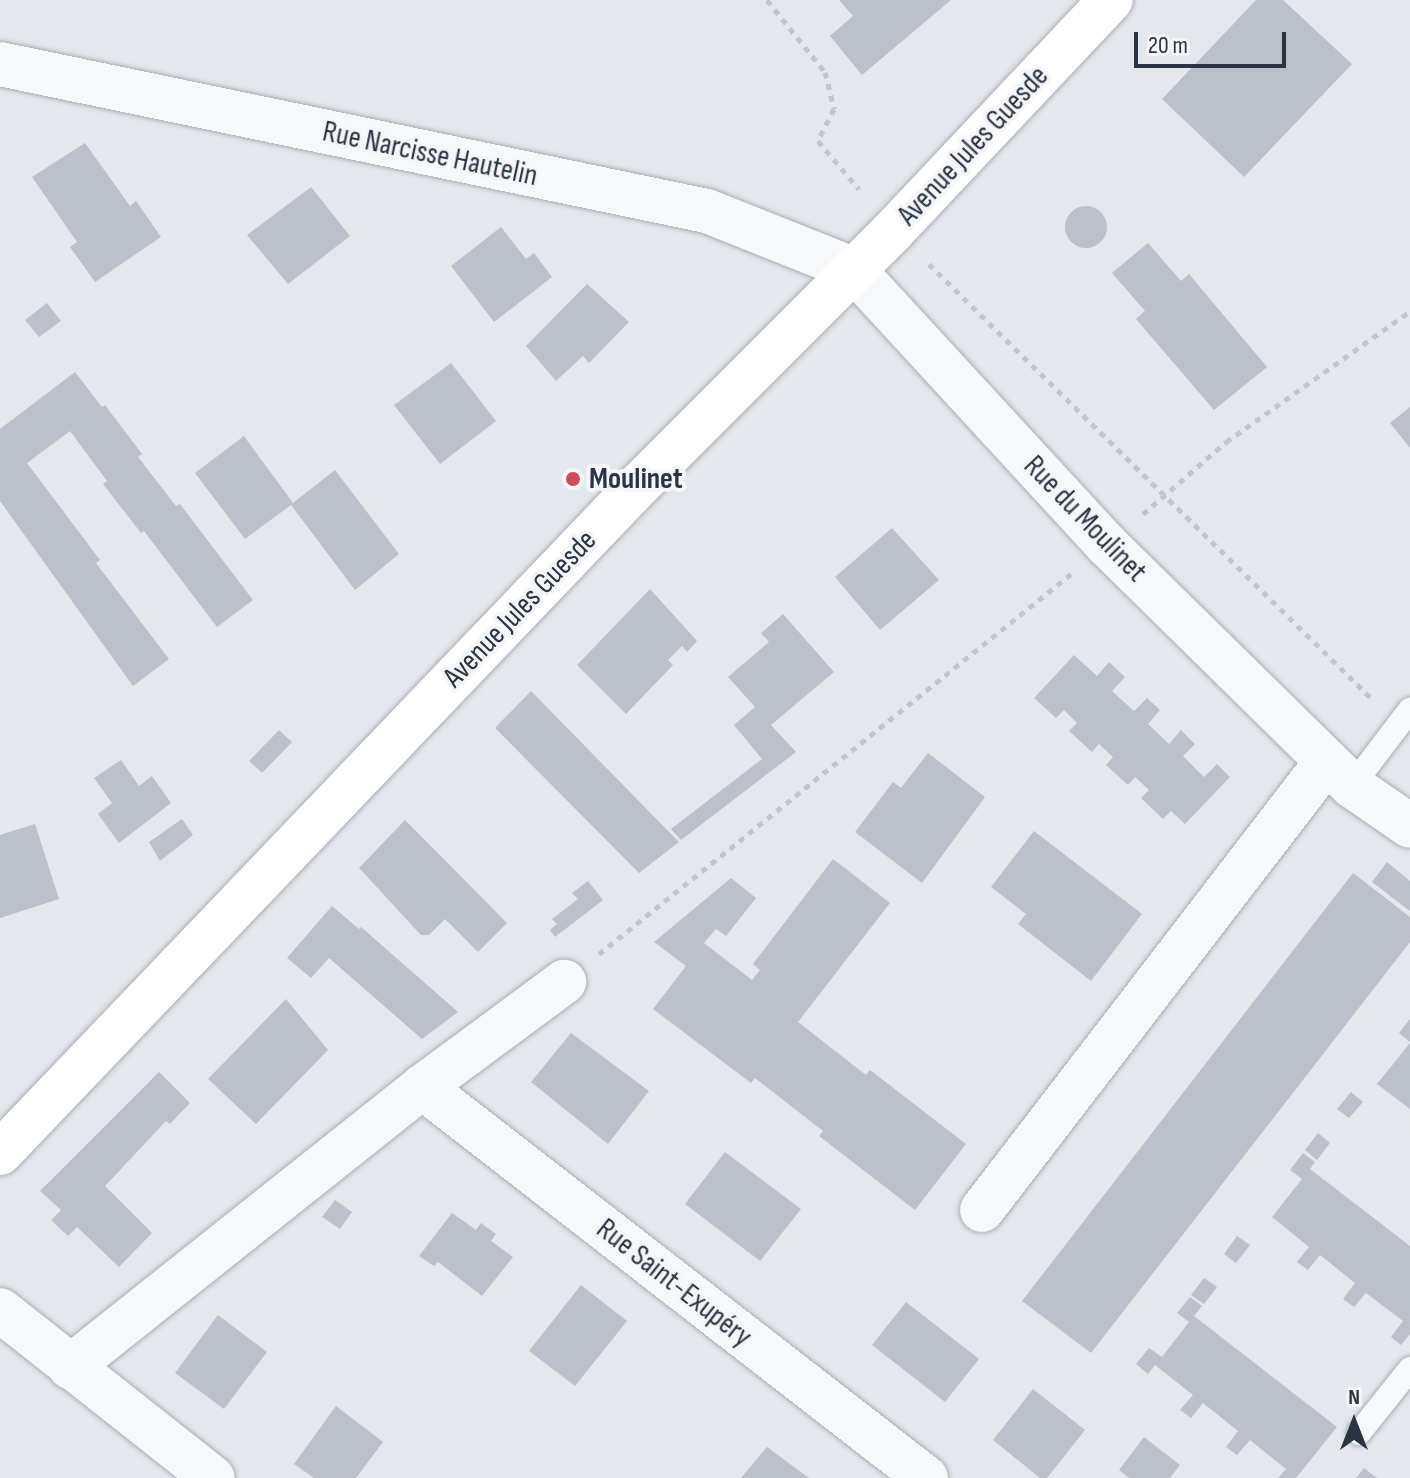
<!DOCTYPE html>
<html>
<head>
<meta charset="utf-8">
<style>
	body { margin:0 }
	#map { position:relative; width:1410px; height:1478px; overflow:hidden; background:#e4e7ec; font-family:"Sofia Sans Condensed",sans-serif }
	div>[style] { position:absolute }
	.building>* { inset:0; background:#bbc0ca }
	.round { border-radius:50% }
	.path>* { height:5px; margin-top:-2.5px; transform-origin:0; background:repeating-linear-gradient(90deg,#c2c5cb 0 6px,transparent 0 12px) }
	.roads { filter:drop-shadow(0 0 2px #a9aeb7) drop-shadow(0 0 2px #a9aeb7) }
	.service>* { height:24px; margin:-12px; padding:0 12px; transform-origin:12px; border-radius:12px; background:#f7f8fa }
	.minor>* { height:44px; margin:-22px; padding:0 22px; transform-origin:22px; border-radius:22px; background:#f7f8fa }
	.primary>* { height:44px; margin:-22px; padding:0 22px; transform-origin:22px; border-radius:22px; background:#fff }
	.dots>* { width:22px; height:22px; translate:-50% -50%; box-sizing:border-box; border:4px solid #f4f6f9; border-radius:50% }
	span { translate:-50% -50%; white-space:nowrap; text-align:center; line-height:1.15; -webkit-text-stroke:8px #f4f6f9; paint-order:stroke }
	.street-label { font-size:30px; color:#2b3445 }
	.poi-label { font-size:30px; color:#2b3445; font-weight:700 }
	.left { translate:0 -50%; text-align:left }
	.north { position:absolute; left:1314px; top:1382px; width:80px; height:80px; -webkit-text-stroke:6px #f4f6f9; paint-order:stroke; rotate:0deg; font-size:22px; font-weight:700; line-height:32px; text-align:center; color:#2b3445 }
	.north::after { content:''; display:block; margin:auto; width:28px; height:36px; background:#2b3445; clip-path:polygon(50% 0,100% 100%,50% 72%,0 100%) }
	.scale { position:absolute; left:1134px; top:32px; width:152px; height:36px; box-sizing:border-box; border:4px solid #2b3445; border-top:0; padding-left:10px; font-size:24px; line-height:28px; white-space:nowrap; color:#2b3445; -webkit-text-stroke:6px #f4f6f9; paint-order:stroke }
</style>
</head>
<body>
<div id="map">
	<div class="building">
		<i style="clip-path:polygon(839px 0,951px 0,862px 75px,830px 36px,853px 16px)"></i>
		<i style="clip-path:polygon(1256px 0,1283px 0,1352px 64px,1244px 177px,1162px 99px)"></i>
		<i style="clip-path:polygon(85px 143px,130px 206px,136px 201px,161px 237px,95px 282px,70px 247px,77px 242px,32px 177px)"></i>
		<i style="clip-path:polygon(311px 187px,350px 236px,288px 284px,247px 235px)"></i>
		<i class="round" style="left:1065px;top:206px;width:42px;height:42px"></i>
		<i style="clip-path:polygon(501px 227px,526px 259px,534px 253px,552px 277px,494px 322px,451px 266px)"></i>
		<i style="clip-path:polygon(1148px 243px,1181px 281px,1189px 274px,1267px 367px,1214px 410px,1136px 319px,1145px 311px,1112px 273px)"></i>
		<i style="clip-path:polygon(587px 284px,629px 322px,589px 363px,583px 356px,556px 381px,526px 346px)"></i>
		<i style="clip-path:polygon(47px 303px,61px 321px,39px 337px,25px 320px)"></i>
		<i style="clip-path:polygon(451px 363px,496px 421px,440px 464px,394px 405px)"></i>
		<i style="clip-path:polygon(75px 372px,102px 407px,105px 405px,142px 454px,138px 457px,176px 506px,180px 504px,253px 600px,217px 627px,144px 531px,141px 533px,103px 484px,107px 481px,70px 431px,27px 463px,100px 560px,96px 563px,169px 659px,133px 686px,0 501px,0 429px)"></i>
		<i style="clip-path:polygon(1410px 407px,1410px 448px,1390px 423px)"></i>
		<i style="clip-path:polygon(244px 436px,293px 503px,335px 470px,399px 554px,355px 590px,291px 505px,245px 539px,195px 473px)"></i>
		<i style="clip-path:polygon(892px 528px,939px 580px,880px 630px,835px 577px)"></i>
		<i style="clip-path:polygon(650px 589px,697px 641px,687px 652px,682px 646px,668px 660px,673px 665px,626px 714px,577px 665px)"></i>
		<i style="clip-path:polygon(783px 614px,834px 672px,771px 725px,796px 752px,681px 840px,671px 829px,762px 759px,734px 725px,755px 707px,728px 677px,769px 642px,761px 633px)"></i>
		<i style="clip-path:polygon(1074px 655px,1097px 676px,1109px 662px,1125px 677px,1112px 691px,1134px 711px,1147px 698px,1160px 710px,1148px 724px,1169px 744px,1181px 730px,1195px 744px,1183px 756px,1204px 777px,1217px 764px,1230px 777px,1185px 824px,1171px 811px,1163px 819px,1141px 798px,1149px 790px,1135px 777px,1128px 785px,1106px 765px,1113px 757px,1099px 744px,1092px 752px,1069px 731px,1077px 723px,1064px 710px,1056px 718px,1034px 698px)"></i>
		<i style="clip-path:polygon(531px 691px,679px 842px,639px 873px,495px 728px)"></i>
		<i style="clip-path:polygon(279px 730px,292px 742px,262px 773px,249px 761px)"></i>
		<i style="clip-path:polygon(928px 753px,985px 797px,922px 883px,855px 832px,893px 782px,901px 788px)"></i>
		<i style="clip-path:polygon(121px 760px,139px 786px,152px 776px,171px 803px,119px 843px,98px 814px,112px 803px,94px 778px)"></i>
		<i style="clip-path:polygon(182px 819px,193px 835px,160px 861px,149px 842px)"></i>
		<i style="clip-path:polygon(405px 820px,507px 923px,478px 952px,445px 919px,429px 935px,421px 935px,359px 868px)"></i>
		<i style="clip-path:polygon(35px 824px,59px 899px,0 918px,0 835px)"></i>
		<i style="clip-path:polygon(1034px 831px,1142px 914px,1091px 981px,1018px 924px,1026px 914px,991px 887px)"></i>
		<i style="clip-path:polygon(833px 859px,890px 903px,798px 1022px,866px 1075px,870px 1070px,966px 1144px,915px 1210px,819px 1136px,823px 1131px,755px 1078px,751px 1083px,653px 1009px,686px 966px,654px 942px,731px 878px,756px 898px,726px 936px,716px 929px,704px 943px,752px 980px,760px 970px,753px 964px)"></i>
		<i style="clip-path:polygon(1387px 862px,1410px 881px,1410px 911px,1372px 882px)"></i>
		<i style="clip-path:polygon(1353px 873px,1410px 917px,1410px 942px,1091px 1353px,1022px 1301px)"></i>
		<i style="clip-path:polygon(588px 881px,603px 900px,555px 937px,550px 930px,557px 924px,552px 919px,578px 899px,572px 893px)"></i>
		<i style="clip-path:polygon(332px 906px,359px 929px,361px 927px,458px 1012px,422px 1039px,329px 958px,311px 978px,287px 958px)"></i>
		<i style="clip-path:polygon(286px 999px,328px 1050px,256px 1124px,208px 1079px)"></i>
		<i style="clip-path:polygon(1410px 1019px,1410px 1042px,1399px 1033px)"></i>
		<i style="clip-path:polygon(571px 1033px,649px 1091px,608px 1144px,531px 1082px)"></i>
		<i style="clip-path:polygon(1410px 1043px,1410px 1109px,1377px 1084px)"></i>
		<i style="clip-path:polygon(159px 1072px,190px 1103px,170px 1124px,166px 1121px,105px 1186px,152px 1233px,119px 1267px,77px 1227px,68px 1236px,51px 1220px,61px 1210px,40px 1191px)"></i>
		<i style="clip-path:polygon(1351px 1092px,1363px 1102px,1349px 1118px,1337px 1109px)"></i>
		<i style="clip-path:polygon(1318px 1133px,1330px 1143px,1317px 1160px,1305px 1150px)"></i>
		<i style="clip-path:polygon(725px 1152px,801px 1209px,760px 1261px,685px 1204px)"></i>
		<i style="clip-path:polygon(1303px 1153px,1315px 1162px,1310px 1169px,1410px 1246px,1410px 1334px,1401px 1345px,1391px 1337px,1403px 1321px,1366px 1293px,1354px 1307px,1343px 1299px,1355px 1283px,1320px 1255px,1308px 1270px,1297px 1262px,1309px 1247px,1272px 1217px,1302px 1179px,1290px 1170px)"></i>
		<i style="clip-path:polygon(335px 1200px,352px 1212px,340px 1229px,322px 1217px)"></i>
		<i style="clip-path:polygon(452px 1213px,476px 1230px,481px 1223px,496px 1234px,491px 1241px,513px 1257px,482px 1296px,438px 1262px,434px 1266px,419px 1256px)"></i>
		<i style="clip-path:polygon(1237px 1236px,1250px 1245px,1236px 1263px,1224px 1254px)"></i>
		<i style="clip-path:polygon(1204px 1278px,1217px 1287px,1204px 1304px,1191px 1295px)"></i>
		<i style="clip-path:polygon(581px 1285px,627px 1321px,575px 1386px,529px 1351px)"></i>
		<i style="clip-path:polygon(1190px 1297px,1202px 1306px,1194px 1316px,1337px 1427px,1296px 1478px,1278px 1478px,1286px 1469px,1250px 1440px,1237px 1455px,1226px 1447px,1238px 1431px,1203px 1403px,1191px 1418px,1180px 1410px,1193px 1395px,1155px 1365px,1148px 1374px,1136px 1364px,1149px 1348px,1162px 1357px,1189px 1322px,1177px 1313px)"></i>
		<i style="clip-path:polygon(906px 1302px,979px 1359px,945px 1402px,872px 1345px)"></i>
		<i style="clip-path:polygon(218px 1315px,267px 1352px,224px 1409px,175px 1373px)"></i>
		<i style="clip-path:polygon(1033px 1389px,1085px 1430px,1047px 1478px,1040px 1478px,993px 1440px)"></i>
		<i style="clip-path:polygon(336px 1406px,383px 1442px,356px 1478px,314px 1478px,294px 1464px)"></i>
		<i style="clip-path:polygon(1144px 1437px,1180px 1465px,1170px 1478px,1129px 1478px,1119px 1470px)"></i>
		<i style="clip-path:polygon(767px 1447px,809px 1478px,741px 1478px)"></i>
		<i style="clip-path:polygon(1364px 1468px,1377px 1478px,1356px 1478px)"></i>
	</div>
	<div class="path">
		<i style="left:767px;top:0;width:92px;rotate:51.1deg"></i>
		<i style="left:825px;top:72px;width:38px;rotate:76deg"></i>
		<i style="left:834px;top:109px;width:36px;rotate:117deg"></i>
		<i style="left:818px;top:141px;width:63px;rotate:49.5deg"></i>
		<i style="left:929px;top:264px;width:622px;rotate:44.48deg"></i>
		<i style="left:1143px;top:514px;width:110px;rotate:-40.9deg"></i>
		<i style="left:1226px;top:442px;width:226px;rotate:-35.4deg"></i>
		<i style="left:599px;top:954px;width:606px;rotate:-38.84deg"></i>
	</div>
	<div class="roads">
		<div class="service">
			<i style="left:1352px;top:786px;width:96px;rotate:-52.7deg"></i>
			<i style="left:1359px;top:1433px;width:82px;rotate:-51.4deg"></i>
		</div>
		<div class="minor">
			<i style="left:0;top:64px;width:722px;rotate:11.75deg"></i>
			<i style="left:707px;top:211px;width:157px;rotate:21.7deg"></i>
			<i style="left:853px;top:269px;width:375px;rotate:47.4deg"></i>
			<i style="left:1107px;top:545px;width:344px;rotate:44.5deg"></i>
			<i style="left:1352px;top:786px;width:70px;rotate:34.6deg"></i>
			<i style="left:422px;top:1087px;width:638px;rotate:37.8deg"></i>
			<i style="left:982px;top:1210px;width:566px;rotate:-52.46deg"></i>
			<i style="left:0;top:1310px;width:271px;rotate:38.3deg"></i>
			<i style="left:70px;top:1367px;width:450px;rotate:-38.5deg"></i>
			<i style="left:422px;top:1087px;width:177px;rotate:-36.5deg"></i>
		</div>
		<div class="primary">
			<i style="left:0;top:1153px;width:917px;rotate:-46.28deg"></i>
			<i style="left:634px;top:490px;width:365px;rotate:-45deg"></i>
			<i style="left:892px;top:232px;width:319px;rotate:-46.7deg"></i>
		</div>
	</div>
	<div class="dots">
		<i style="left:573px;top:479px;background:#d1495b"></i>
	</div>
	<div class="street-label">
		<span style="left:973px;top:146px;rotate:-47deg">Avenue Jules Guesde</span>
		<span style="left:430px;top:154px;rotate:12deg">Rue Narcisse Hautelin</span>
		<span style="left:1085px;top:519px;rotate:46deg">Rue du Moulinet</span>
		<span style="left:520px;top:609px;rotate:-46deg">Avenue Jules Guesde</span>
		<span style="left:674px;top:1283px;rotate:38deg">Rue Saint-Exupéry</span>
	</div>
	<div class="poi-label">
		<span class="left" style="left:589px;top:479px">Moulinet</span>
	</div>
	<div class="north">N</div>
	<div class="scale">20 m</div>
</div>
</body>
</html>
